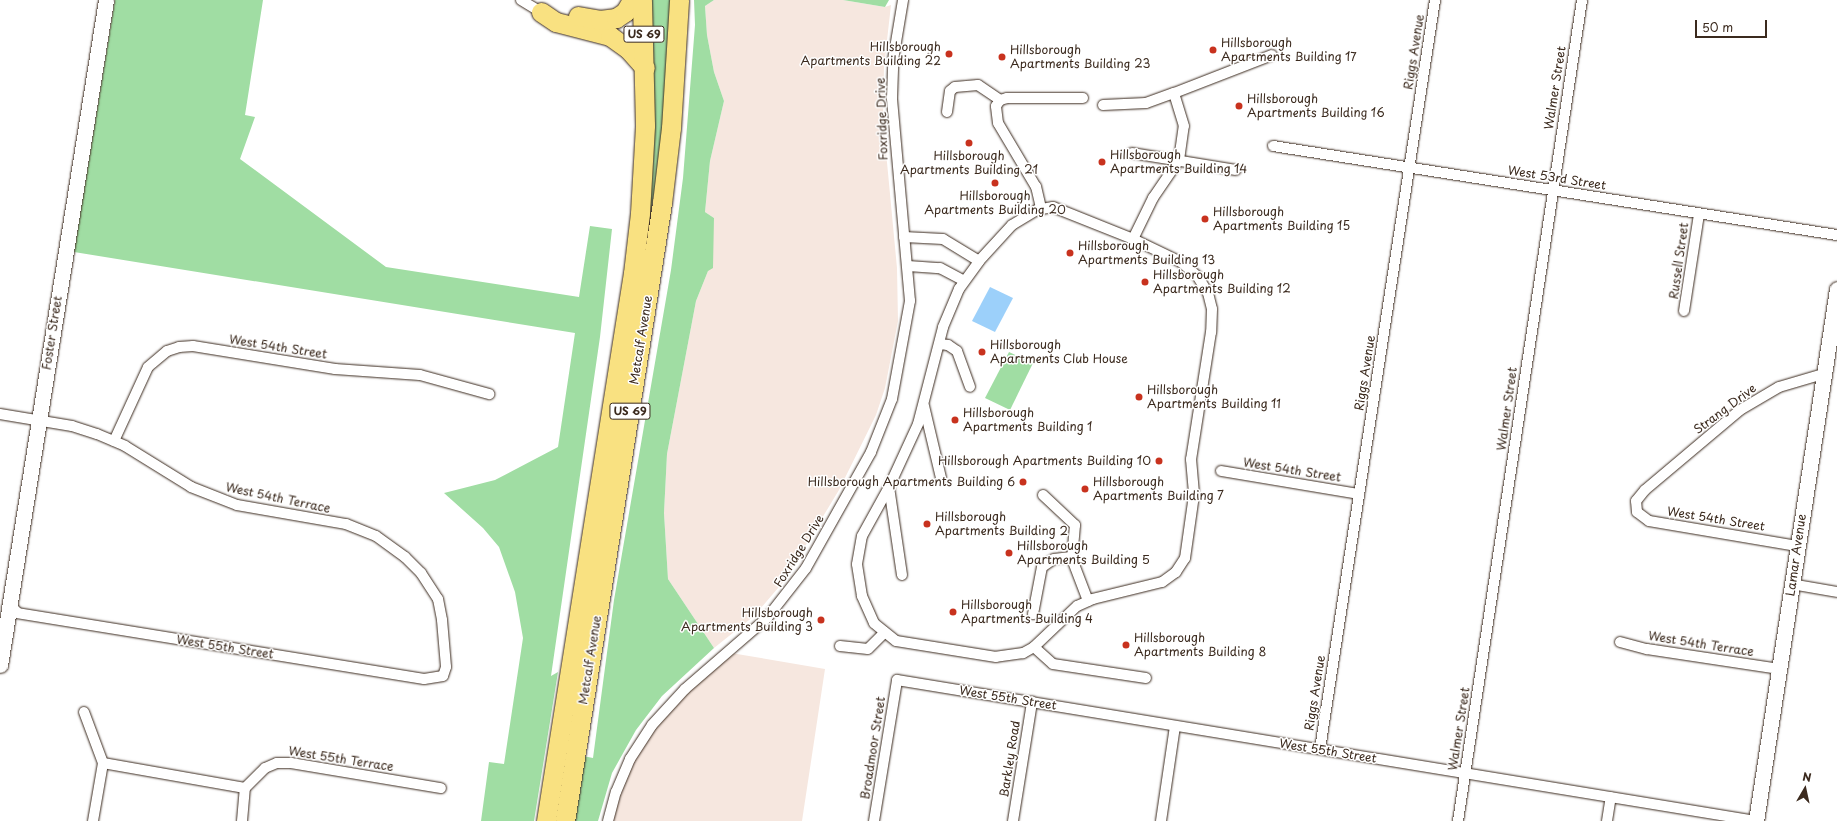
<!DOCTYPE html>
<html>
<head>
<meta charset="utf-8">
<style>
	body { margin:0 }
	#map { position:relative; width:1837px; height:821px; overflow:hidden; background:#fff; font-family:"Playpen Sans",sans-serif }
	div>[style] { position:absolute }
	.built>* { inset:0; background:#f6e7df }
	.green>* { inset:0; background:#a0dda3 }
	.water>* { inset:0; background:#9cd0fa }
	.roads { filter:drop-shadow(0 0 1px #3b2a1e) drop-shadow(0 0 1px #3b2a1e) }
	.street>* { height:10px; margin:-5px; padding:0 5px; transform-origin:5px; border-radius:5px; background:#fff }
	.secondary>* { height:15px; margin:-7.5px; padding:0 7.5px; transform-origin:7.5px; border-radius:7.5px; background:#fff }
	.highway>* { height:19px; margin:-9.5px; padding:0 9.5px; transform-origin:9.5px; border-radius:9.5px; background:#f9e181 }
	.dots>* { width:11px; height:11px; translate:-50% -50%; box-sizing:border-box; border:2px solid #fff; border-radius:50% }
	span { translate:-50% -50%; white-space:nowrap; text-align:center; line-height:1.15; -webkit-text-stroke:3px #fff; paint-order:stroke }
	.shield-label span { padding:1px 3px; background:#fff; border:1px solid; border-radius:3px; -webkit-text-stroke-width:0 }
	.shield-label { font-size:11px; color:#3b2a1e; font-weight:700 }
	.poi-label { font-size:12px; color:#3b2a1e }
	.left { translate:0 -50%; text-align:left }
	.right { translate:-100% -50%; text-align:right }
	.street-label { font-size:12px; color:#3b2a1e }
	.north { position:absolute; left:1785px; top:769px; width:40px; height:40px; -webkit-text-stroke:3px #fff; paint-order:stroke; rotate:9deg; font-size:11px; font-weight:700; line-height:16px; text-align:center; color:#3b2a1e }
	.north::after { content:''; display:block; margin:auto; width:14px; height:18px; background:#3b2a1e; clip-path:polygon(50% 0,100% 100%,50% 72%,0 100%) }
	.scale { position:absolute; left:1695px; top:20px; width:72px; height:18px; box-sizing:border-box; border:2px solid #3b2a1e; border-top:0; padding-left:5px; font-size:12px; line-height:14px; white-space:nowrap; color:#3b2a1e; -webkit-text-stroke:3px #fff; paint-order:stroke }
</style>
</head>
<body>
<div id="map">
	<div class="built">
		<i style="clip-path:polygon(714px 0,843px 0,885px 7px,891px 5px,884px 67px,883px 120px,897px 268px,898px 321px,885px 388px,876px 415px,839px 490px,784px 581px,754px 616px,714px 648px,668px 579px,664px 513px,667px 454px,696px 301px,708px 271px,714px 218px,705px 212px,710px 161px,724px 101px,714px 72px,707px 35px,705px 6px)"></i>
		<i style="clip-path:polygon(731px 653px,825px 669px,802px 821px,611px 821px,632px 763px,670px 708px)"></i>
	</div>
	<div class="green">
		<i style="clip-path:polygon(115px 0,263px 0,245px 115px,255px 117px,240px 159px,386px 267px,579px 297px,590px 226px,612px 229px,600px 337px,551px 676px,558px 672px,534px 821px,481px 821px,489px 762px,504px 764px,523px 638px,515px 592px,499px 547px,483px 528px,444px 493px,495px 480px,558px 447px,575px 333px,74px 252px)"></i>
		<i style="clip-path:polygon(647px 0,672px 0,661px 151px,565px 741px,631px 321px)"></i>
		<i style="clip-path:polygon(694px 0,714px 0,705px 6px,707px 35px,714px 72px,724px 101px,710px 161px,705px 212px,714px 218px,713px 268px,708px 271px,696px 301px,667px 454px,664px 513px,668px 579px,714px 648px,662px 696px,636px 730px,612px 773px,598px 821px,574px 821px,583px 756px,593px 758px,614px 600px,671px 270px,683px 178px,695px 25px)"></i>
		<i style="clip-path:polygon(843px 0,889px 0,885px 7px)"></i>
		<i style="clip-path:polygon(1009px 352px,1033px 363px,1010px 410px,985px 398px)"></i>
	</div>
	<div class="water">
		<i style="clip-path:polygon(990px 287px,1013px 298px,995px 332px,972px 321px)"></i>
	</div>
	<div class="roads">
		<div class="street">
			<i style="left:521px;top:0;width:23px;rotate:31deg"></i>
			<i style="left:1103px;top:105px;width:43px;rotate:-2.7deg"></i>
			<i style="left:1146px;top:103px;width:30px;rotate:-20deg"></i>
			<i style="left:947px;top:112px;width:21px;rotate:-82deg"></i>
			<i style="left:950px;top:91px;width:6px;rotate:-39deg"></i>
			<i style="left:955px;top:87px;width:23px;rotate:-5deg"></i>
			<i style="left:978px;top:85px;width:27px;rotate:34deg"></i>
			<i style="left:1273px;top:146px;width:571px;rotate:8.97deg"></i>
			<i style="left:1132px;top:153px;width:105px;rotate:9.3deg"></i>
			<i style="left:1053px;top:207px;width:86px;rotate:21.8deg"></i>
			<i style="left:1133px;top:239px;width:53px;rotate:25.6deg"></i>
			<i style="left:1181px;top:262px;width:23px;rotate:41deg"></i>
			<i style="left:1198px;top:277px;width:19px;rotate:58deg"></i>
			<i style="left:1208px;top:293px;width:16px;rotate:76deg"></i>
			<i style="left:1212px;top:309px;width:23px;rotate:92deg"></i>
			<i style="left:1211px;top:332px;width:129px;rotate:98.9deg"></i>
			<i style="left:1191px;top:459px;width:36px;rotate:85deg"></i>
			<i style="left:1194px;top:495px;width:64px;rotate:98.1deg"></i>
			<i style="left:1185px;top:558px;width:17px;rotate:123deg"></i>
			<i style="left:1176px;top:572px;width:17px;rotate:144deg"></i>
			<i style="left:1162px;top:582px;width:71px;rotate:166.2deg"></i>
			<i style="left:1093px;top:599px;width:17px;rotate:156deg"></i>
			<i style="left:1077px;top:606px;width:59px;rotate:136.4deg"></i>
			<i style="left:1034px;top:647px;width:13px;rotate:151deg"></i>
			<i style="left:1023px;top:653px;width:27px;rotate:172deg"></i>
			<i style="left:996px;top:657px;width:101px;rotate:-170.9deg"></i>
			<i style="left:896px;top:641px;width:28px;rotate:-141deg"></i>
			<i style="left:874px;top:623px;width:30px;rotate:-114deg"></i>
			<i style="left:862px;top:596px;width:32px;rotate:-99deg"></i>
			<i style="left:857px;top:564px;width:28px;rotate:-80deg"></i>
			<i style="left:862px;top:536px;width:56px;rotate:-61.1deg"></i>
			<i style="left:889px;top:487px;width:69px;rotate:-65.3deg"></i>
			<i style="left:918px;top:424px;width:100px;rotate:-75.5deg"></i>
			<i style="left:943px;top:327px;width:41px;rotate:-67.2deg"></i>
			<i style="left:959px;top:289px;width:34px;rotate:-54deg"></i>
			<i style="left:979px;top:261px;width:49px;rotate:-47.5deg"></i>
			<i style="left:1012px;top:225px;width:29px;rotate:-31deg"></i>
			<i style="left:1037px;top:210px;width:16px;rotate:-11deg"></i>
			<i style="left:1041px;top:208px;width:22px;rotate:-103deg"></i>
			<i style="left:1036px;top:187px;width:74px;rotate:-120.7deg"></i>
			<i style="left:998px;top:123px;width:17px;rotate:-97deg"></i>
			<i style="left:996px;top:106px;width:7px;rotate:-56deg"></i>
			<i style="left:1000px;top:100px;width:7px;rotate:-16deg"></i>
			<i style="left:1007px;top:98px;width:76px"></i>
			<i style="left:904px;top:237px;width:39px;rotate:3deg"></i>
			<i style="left:943px;top:239px;width:42px;rotate:31.4deg"></i>
			<i style="left:1133px;top:239px;width:46px;rotate:-64deg"></i>
			<i style="left:1153px;top:198px;width:46px;rotate:-55.6deg"></i>
			<i style="left:1179px;top:160px;width:34px;rotate:-82deg"></i>
			<i style="left:1184px;top:126px;width:34px;rotate:-107deg"></i>
			<i style="left:1174px;top:93px;width:105px;rotate:-21.2deg"></i>
			<i style="left:908px;top:266px;width:32px;rotate:4deg"></i>
			<i style="left:940px;top:268px;width:27px;rotate:28deg"></i>
			<i style="left:1684px;top:311px;width:98px;rotate:-81.2deg"></i>
			<i style="left:940px;top:344px;width:8px;rotate:7deg"></i>
			<i style="left:948px;top:345px;width:11px;rotate:34deg"></i>
			<i style="left:957px;top:351px;width:38px;rotate:70deg"></i>
			<i style="left:924px;top:406px;width:74px;rotate:76.7deg"></i>
			<i style="left:0;top:414px;width:73px;rotate:9.5deg"></i>
			<i style="left:72px;top:426px;width:26px;rotate:18deg"></i>
			<i style="left:97px;top:434px;width:30px;rotate:23deg"></i>
			<i style="left:125px;top:446px;width:78px;rotate:31.8deg"></i>
			<i style="left:191px;top:487px;width:49px;rotate:21.4deg"></i>
			<i style="left:237px;top:505px;width:111px;rotate:9.9deg"></i>
			<i style="left:346px;top:524px;width:32px;rotate:22deg"></i>
			<i style="left:376px;top:536px;width:36px;rotate:36deg"></i>
			<i style="left:405px;top:557px;width:23px;rotate:45deg"></i>
			<i style="left:421px;top:573px;width:31px;rotate:57deg"></i>
			<i style="left:438px;top:599px;width:21px;rotate:79deg"></i>
			<i style="left:442px;top:620px;width:47px;rotate:85.1deg"></i>
			<i style="left:446px;top:667px;width:9px;rotate:108deg"></i>
			<i style="left:443px;top:676px;width:19px;rotate:171deg"></i>
			<i style="left:424px;top:679px;width:411px;rotate:-170.8deg"></i>
			<i style="left:18px;top:613px;width:11px;rotate:-135deg"></i>
			<i style="left:114px;top:441px;width:81px;rotate:-65.3deg"></i>
			<i style="left:148px;top:367px;width:25px;rotate:-40deg"></i>
			<i style="left:167px;top:351px;width:13px;rotate:-18deg"></i>
			<i style="left:179px;top:347px;width:14px;rotate:-4deg"></i>
			<i style="left:193px;top:346px;width:144px;rotate:9.2deg"></i>
			<i style="left:335px;top:369px;width:85px;rotate:4deg"></i>
			<i style="left:420px;top:375px;width:72px;rotate:15.4deg"></i>
			<i style="left:1221px;top:471px;width:140px;rotate:9.5deg"></i>
			<i style="left:889px;top:487px;width:89px;rotate:81.6deg"></i>
			<i style="left:1043px;top:495px;width:44px;rotate:43.2deg"></i>
			<i style="left:1075px;top:525px;width:34px;rotate:95deg"></i>
			<i style="left:1072px;top:559px;width:45px;rotate:69.1deg"></i>
			<i style="left:1797px;top:546px;width:150px;rotate:-170.4deg"></i>
			<i style="left:1649px;top:521px;width:15px;rotate:-143deg"></i>
			<i style="left:1637px;top:512px;width:11px;rotate:-95deg"></i>
			<i style="left:1636px;top:501px;width:14px;rotate:-51deg"></i>
			<i style="left:1645px;top:490px;width:124px;rotate:-40.1deg"></i>
			<i style="left:1740px;top:410px;width:45px;rotate:-30.5deg"></i>
			<i style="left:1779px;top:387px;width:46px;rotate:-16.5deg"></i>
			<i style="left:1791px;top:584px;width:47px;rotate:9.9deg"></i>
			<i style="left:1033px;top:614px;width:48px;rotate:-79.2deg"></i>
			<i style="left:1042px;top:567px;width:14px;rotate:-34deg"></i>
			<i style="left:1054px;top:559px;width:17px;rotate:-7deg"></i>
			<i style="left:1620px;top:642px;width:28px;rotate:15deg"></i>
			<i style="left:1647px;top:649px;width:134px;rotate:8.6deg"></i>
			<i style="left:840px;top:646px;width:28px;rotate:6deg"></i>
			<i style="left:868px;top:649px;width:23px;rotate:-45deg"></i>
			<i style="left:1034px;top:647px;width:25px;rotate:42deg"></i>
			<i style="left:1053px;top:664px;width:94px;rotate:8.6deg"></i>
			<i style="left:84px;top:712px;width:54px;rotate:69.6deg"></i>
			<i style="left:1320px;top:749px;width:758px;rotate:-81.27deg"></i>
			<i style="left:103px;top:763px;width:144px;rotate:10deg"></i>
			<i style="left:245px;top:788px;width:28px;rotate:-45deg"></i>
			<i style="left:265px;top:768px;width:13px;rotate:-23deg"></i>
			<i style="left:277px;top:763px;width:14px"></i>
			<i style="left:291px;top:763px;width:152px;rotate:9.5deg"></i>
			<i style="left:93px;top:821px;width:59px;rotate:-80.2deg"></i>
			<i style="left:242px;top:821px;width:33px;rotate:-85deg"></i>
			<i style="left:608px;top:821px;width:30px;rotate:-75deg"></i>
			<i style="left:616px;top:792px;width:36px;rotate:-67deg"></i>
			<i style="left:630px;top:759px;width:40px;rotate:-57.1deg"></i>
			<i style="left:652px;top:725px;width:49px;rotate:-47.5deg"></i>
			<i style="left:685px;top:689px;width:108px;rotate:-40.9deg"></i>
			<i style="left:767px;top:618px;width:63px;rotate:-52deg"></i>
			<i style="left:806px;top:568px;width:133px;rotate:-60.7deg"></i>
			<i style="left:871px;top:452px;width:57px;rotate:-68.4deg"></i>
			<i style="left:892px;top:399px;width:100px;rotate:-79.6deg"></i>
			<i style="left:910px;top:301px;width:204px;rotate:-95.1deg"></i>
			<i style="left:892px;top:98px;width:38px;rotate:-88deg"></i>
			<i style="left:893px;top:60px;width:61px;rotate:-80.5deg"></i>
			<i style="left:874px;top:821px;width:143px;rotate:-80.7deg"></i>
			<i style="left:897px;top:680px;width:870px;rotate:9.32deg"></i>
			<i style="left:1013px;top:821px;width:121px;rotate:-80.9deg"></i>
			<i style="left:1161px;top:821px;width:96px;rotate:-81.6deg"></i>
			<i style="left:1458px;top:821px;width:830px;rotate:-81.41deg"></i>
			<i style="left:1607px;top:821px;width:24px;rotate:-81deg"></i>
		</div>
		<div class="secondary">
			<i style="left:0;top:665px;width:673px;rotate:-80.94deg"></i>
			<i style="left:1756px;top:821px;width:538px;rotate:-81.34deg"></i>
		</div>
		<div class="highway">
			<i style="left:541px;top:12px;width:18px;rotate:34deg"></i>
			<i style="left:556px;top:22px;width:56px;rotate:14.5deg"></i>
			<i style="left:610px;top:36px;width:22px;rotate:36deg"></i>
			<i style="left:628px;top:49px;width:25px;rotate:48deg"></i>
			<i style="left:578px;top:16px;width:22px;rotate:10deg"></i>
			<i style="left:600px;top:20px;width:16px;rotate:-7deg"></i>
			<i style="left:616px;top:18px;width:11px;rotate:-34deg"></i>
			<i style="left:625px;top:12px;width:14px;rotate:-60deg"></i>
			<i style="left:546px;top:821px;width:555px;rotate:-80.98deg"></i>
			<i style="left:633px;top:273px;width:60px;rotate:-83.3deg"></i>
			<i style="left:640px;top:213px;width:88px;rotate:-86.7deg"></i>
			<i style="left:645px;top:125px;width:125px;rotate:-91.4deg"></i>
			<i style="left:565px;top:821px;width:626px;rotate:-81.08deg"></i>
			<i style="left:662px;top:203px;width:76px;rotate:-83.2deg"></i>
			<i style="left:671px;top:128px;width:128px;rotate:-86.4deg"></i>
		</div>
	</div>
	<div class="dots">
		<i style="left:1213px;top:50px;background:#c8321e"></i>
		<i style="left:949px;top:54px;background:#c8321e"></i>
		<i style="left:1002px;top:57px;background:#c8321e"></i>
		<i style="left:1239px;top:106px;background:#c8321e"></i>
		<i style="left:969px;top:143px;background:#c8321e"></i>
		<i style="left:1102px;top:162px;background:#c8321e"></i>
		<i style="left:995px;top:183px;background:#c8321e"></i>
		<i style="left:1205px;top:219px;background:#c8321e"></i>
		<i style="left:1070px;top:253px;background:#c8321e"></i>
		<i style="left:1145px;top:282px;background:#c8321e"></i>
		<i style="left:982px;top:352px;background:#c8321e"></i>
		<i style="left:1139px;top:397px;background:#c8321e"></i>
		<i style="left:955px;top:420px;background:#c8321e"></i>
		<i style="left:1159px;top:461px;background:#c8321e"></i>
		<i style="left:1023px;top:482px;background:#c8321e"></i>
		<i style="left:1085px;top:489px;background:#c8321e"></i>
		<i style="left:927px;top:524px;background:#c8321e"></i>
		<i style="left:1009px;top:553px;background:#c8321e"></i>
		<i style="left:953px;top:612px;background:#c8321e"></i>
		<i style="left:821px;top:620px;background:#c8321e"></i>
		<i style="left:1126px;top:645px;background:#c8321e"></i>
	</div>
	<div class="shield-label">
		<span style="left:644px;top:34px">US 69</span>
		<span style="left:630px;top:411px">US 69</span>
	</div>
	<div class="poi-label">
		<span class="left" style="left:1221px;top:50px">Hillsborough<br>Apartments Building 17</span>
		<span class="right" style="left:941px;top:54px">Hillsborough<br>Apartments Building 22</span>
		<span class="left" style="left:1010px;top:57px">Hillsborough<br>Apartments Building 23</span>
		<span class="left" style="left:1247px;top:106px">Hillsborough<br>Apartments Building 16</span>
		<span class="left" style="left:1110px;top:162px">Hillsborough<br>Apartments Building 14</span>
		<span style="left:969px;top:163px">Hillsborough<br>Apartments Building 21</span>
		<span style="left:995px;top:203px">Hillsborough<br>Apartments Building 20</span>
		<span class="left" style="left:1213px;top:219px">Hillsborough<br>Apartments Building 15</span>
		<span class="left" style="left:1078px;top:253px">Hillsborough<br>Apartments Building 13</span>
		<span class="left" style="left:1153px;top:282px">Hillsborough<br>Apartments Building 12</span>
		<span class="left" style="left:990px;top:352px">Hillsborough<br>Apartments Club House</span>
		<span class="left" style="left:1147px;top:397px">Hillsborough<br>Apartments Building 11</span>
		<span class="left" style="left:963px;top:420px">Hillsborough<br>Apartments Building 1</span>
		<span class="right" style="left:1151px;top:461px">Hillsborough Apartments Building 10</span>
		<span class="right" style="left:1015px;top:482px">Hillsborough Apartments Building 6</span>
		<span class="left" style="left:1093px;top:489px">Hillsborough<br>Apartments Building 7</span>
		<span class="left" style="left:935px;top:524px">Hillsborough<br>Apartments Building 2</span>
		<span class="left" style="left:1017px;top:553px">Hillsborough<br>Apartments Building 5</span>
		<span class="left" style="left:961px;top:612px">Hillsborough<br>Apartments Building 4</span>
		<span class="right" style="left:813px;top:620px">Hillsborough<br>Apartments Building 3</span>
		<span class="left" style="left:1134px;top:645px">Hillsborough<br>Apartments Building 8</span>
	</div>
	<div class="street-label">
		<span style="left:1414px;top:52px;rotate:-81deg">Riggs Avenue</span>
		<span style="left:1555px;top:88px;rotate:-81deg">Walmer Street</span>
		<span style="left:882px;top:119px;rotate:-92deg">Foxridge Drive</span>
		<span style="left:1557px;top:178px;rotate:9deg">West 53rd Street</span>
		<span style="left:1679px;top:261px;rotate:-82deg">Russell Street</span>
		<span style="left:52px;top:333px;rotate:-81deg">Foster Street</span>
		<span style="left:641px;top:340px;rotate:-81deg">Metcalf Avenue</span>
		<span style="left:278px;top:347px;rotate:9deg">West 54th Street</span>
		<span style="left:1365px;top:373px;rotate:-81deg">Riggs Avenue</span>
		<span style="left:1507px;top:409px;rotate:-82deg">Walmer Street</span>
		<span style="left:1725px;top:409px;rotate:-37deg">Strang Drive</span>
		<span style="left:1292px;top:470px;rotate:9deg">West 54th Street</span>
		<span style="left:278px;top:498px;rotate:12deg">West 54th Terrace</span>
		<span style="left:1716px;top:519px;rotate:9deg">West 54th Street</span>
		<span style="left:799px;top:551px;rotate:-58deg">Foxridge Drive</span>
		<span style="left:1796px;top:555px;rotate:-82deg">Lamar Avenue</span>
		<span style="left:1701px;top:644px;rotate:9deg">West 54th Terrace</span>
		<span style="left:225px;top:647px;rotate:9deg">West 55th Street</span>
		<span style="left:590px;top:660px;rotate:-81deg">Metcalf Avenue</span>
		<span style="left:1315px;top:693px;rotate:-81deg">Riggs Avenue</span>
		<span style="left:1008px;top:698px;rotate:9deg">West 55th Street</span>
		<span style="left:1459px;top:729px;rotate:-81deg">Walmer Street</span>
		<span style="left:873px;top:748px;rotate:-81deg">Broadmoor Street</span>
		<span style="left:1328px;top:751px;rotate:9deg">West 55th Street</span>
		<span style="left:341px;top:759px;rotate:9deg">West 55th Terrace</span>
		<span style="left:1010px;top:759px;rotate:-81deg">Barkley Road</span>
	</div>
	<div class="north">N</div>
	<div class="scale">50 m</div>
</div>
</body>
</html>
